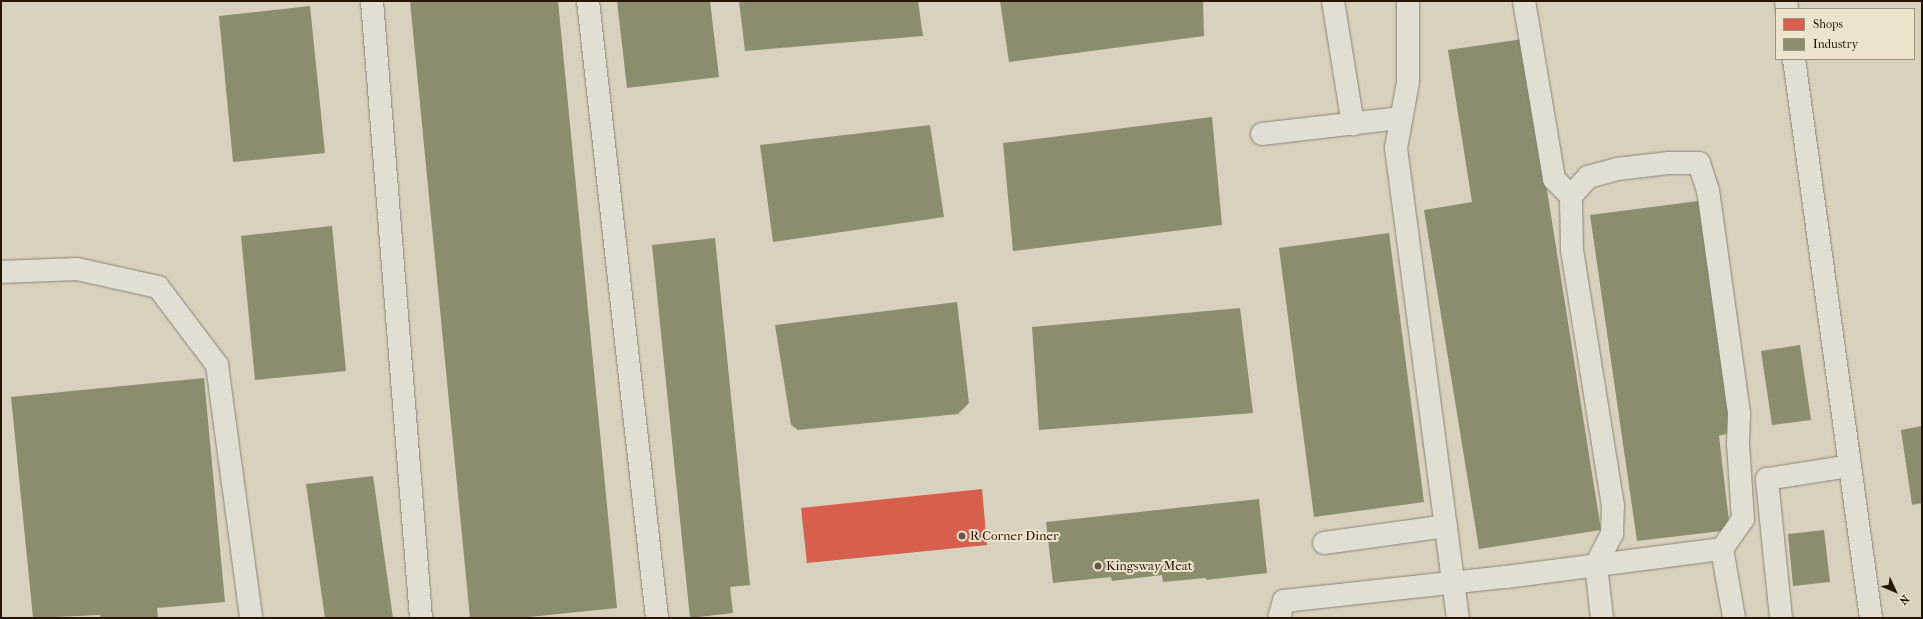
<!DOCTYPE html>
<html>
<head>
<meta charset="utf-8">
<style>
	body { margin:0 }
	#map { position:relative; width:1923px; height:619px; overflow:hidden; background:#d8d1be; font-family:"IM FELL French Canon",serif }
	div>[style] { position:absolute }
	.shops>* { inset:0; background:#d6604d }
	.industry>* { inset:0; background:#8c8c6e }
	.roads { filter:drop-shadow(0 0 1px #898375) drop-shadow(0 0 1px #898375) }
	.minor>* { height:22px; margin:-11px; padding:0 11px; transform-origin:11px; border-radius:11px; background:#e1ded4 }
	.dots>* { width:11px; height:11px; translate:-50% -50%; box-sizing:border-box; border:2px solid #ede4ce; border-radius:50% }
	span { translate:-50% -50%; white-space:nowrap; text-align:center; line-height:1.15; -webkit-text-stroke:4px #ede4ce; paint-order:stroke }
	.poi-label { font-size:13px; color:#251601 }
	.left { translate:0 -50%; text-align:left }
	.frame { position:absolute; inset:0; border:2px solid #251601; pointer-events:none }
	.legend { position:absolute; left:1775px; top:8px; width:140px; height:52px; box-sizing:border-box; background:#ede4ce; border:1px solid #9d927c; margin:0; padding:5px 7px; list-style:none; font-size:12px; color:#251601 }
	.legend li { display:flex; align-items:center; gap:8px; height:20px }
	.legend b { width:20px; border:1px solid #9d927c }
	.north { position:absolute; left:1875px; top:571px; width:40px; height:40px; -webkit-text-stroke:3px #ede4ce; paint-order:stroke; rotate:134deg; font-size:11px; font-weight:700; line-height:16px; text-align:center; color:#251601 }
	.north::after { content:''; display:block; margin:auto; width:14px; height:18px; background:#251601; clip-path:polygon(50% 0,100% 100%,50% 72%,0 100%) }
</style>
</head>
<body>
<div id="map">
	<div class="shops">
		<i style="clip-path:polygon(982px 489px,987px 545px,807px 563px,801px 508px)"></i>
	</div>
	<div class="industry">
		<i style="clip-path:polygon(410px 1px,558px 1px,617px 608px,519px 618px,470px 618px)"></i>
		<i style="clip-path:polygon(617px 1px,710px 1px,719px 77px,627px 88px)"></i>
		<i style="clip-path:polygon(739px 1px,918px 1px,923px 36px,745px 51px)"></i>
		<i style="clip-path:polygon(1000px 1px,1203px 1px,1204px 36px,1009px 62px)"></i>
		<i style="clip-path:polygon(310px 6px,325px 153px,233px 162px,219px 16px)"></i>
		<i style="clip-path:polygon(1523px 39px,1601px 530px,1479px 549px,1424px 210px,1472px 202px,1448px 50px)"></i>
		<i style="clip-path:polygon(1212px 117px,1222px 225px,1013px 251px,1003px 143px)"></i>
		<i style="clip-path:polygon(930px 125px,944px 217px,773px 242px,760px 145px)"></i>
		<i style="clip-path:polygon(1706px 200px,1735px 431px,1719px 436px,1730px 530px,1637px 541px,1590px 215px)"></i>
		<i style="clip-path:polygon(332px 226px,346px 371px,255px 380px,241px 236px)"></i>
		<i style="clip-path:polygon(1389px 233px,1424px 502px,1314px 517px,1279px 248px)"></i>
		<i style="clip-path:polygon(715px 238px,750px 585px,730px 587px,733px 613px,690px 618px,652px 245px)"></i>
		<i style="clip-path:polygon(957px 302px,969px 403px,958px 414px,798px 430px,791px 425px,775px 325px)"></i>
		<i style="clip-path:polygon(1240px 308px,1253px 413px,1039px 430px,1032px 327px)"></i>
		<i style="clip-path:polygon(1800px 345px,1811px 420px,1772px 425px,1761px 351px)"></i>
		<i style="clip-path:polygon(204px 378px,225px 602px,157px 608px,158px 617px,146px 618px,100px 618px,100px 615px,33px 618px,11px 397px)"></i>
		<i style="clip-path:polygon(1922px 426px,1922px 503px,1912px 505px,1901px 430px)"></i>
		<i style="clip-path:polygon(373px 476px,393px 618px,325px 618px,306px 484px)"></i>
		<i style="clip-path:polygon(1259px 499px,1267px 573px,1206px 580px,1206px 578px,1163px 582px,1162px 575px,1112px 581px,1111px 577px,1053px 583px,1046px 522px)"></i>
		<i style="clip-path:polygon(1824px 530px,1830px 582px,1793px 586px,1788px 534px)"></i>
	</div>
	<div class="roads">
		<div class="minor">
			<i style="left:372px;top:1px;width:619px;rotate:85.46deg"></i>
			<i style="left:588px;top:1px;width:621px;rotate:83.62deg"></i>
			<i style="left:1333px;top:1px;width:125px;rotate:80.8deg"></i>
			<i style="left:1408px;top:1px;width:81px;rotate:90deg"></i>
			<i style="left:1408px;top:82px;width:67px;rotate:100.3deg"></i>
			<i style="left:1396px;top:148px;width:474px;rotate:82.5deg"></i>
			<i style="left:1524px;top:1px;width:181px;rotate:80.4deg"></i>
			<i style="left:1554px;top:179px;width:24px;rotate:45deg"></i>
			<i style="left:1786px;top:1px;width:8px;rotate:83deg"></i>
			<i style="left:1794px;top:59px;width:564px;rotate:82.16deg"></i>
			<i style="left:1262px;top:134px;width:140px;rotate:-6.6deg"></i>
			<i style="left:1px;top:272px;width:76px;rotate:-2.3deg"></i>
			<i style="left:77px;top:269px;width:83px;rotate:12.5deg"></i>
			<i style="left:158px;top:287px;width:98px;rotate:52.9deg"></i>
			<i style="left:217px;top:365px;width:255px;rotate:82.3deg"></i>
			<i style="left:1324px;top:543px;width:123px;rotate:-7.9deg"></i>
			<i style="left:1279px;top:618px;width:18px;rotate:-74deg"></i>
			<i style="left:1284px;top:601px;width:223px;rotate:-6.2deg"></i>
			<i style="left:1506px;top:577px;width:218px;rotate:-7.4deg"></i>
			<i style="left:1722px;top:549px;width:70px;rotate:80.1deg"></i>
			<i style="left:1602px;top:618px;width:53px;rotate:-96.5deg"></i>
			<i style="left:1596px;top:565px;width:36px;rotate:-63deg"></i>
			<i style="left:1612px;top:533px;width:27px;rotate:-88deg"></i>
			<i style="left:1613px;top:506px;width:259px;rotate:-99.1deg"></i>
			<i style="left:1572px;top:250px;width:54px;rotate:-91.1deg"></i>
			<i style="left:1571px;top:196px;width:25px;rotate:-48deg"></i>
			<i style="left:1588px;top:177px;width:30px;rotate:-15deg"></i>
			<i style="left:1617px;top:169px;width:52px;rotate:-6.6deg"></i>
			<i style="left:1669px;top:163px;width:30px"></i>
			<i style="left:1699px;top:163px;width:28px;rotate:72deg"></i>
			<i style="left:1708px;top:190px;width:226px;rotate:82.1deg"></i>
			<i style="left:1739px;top:414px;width:30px;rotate:92deg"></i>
			<i style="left:1738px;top:444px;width:75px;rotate:86.2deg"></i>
			<i style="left:1743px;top:519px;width:37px;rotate:125deg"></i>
			<i style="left:1781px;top:618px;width:140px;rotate:-95.8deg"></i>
			<i style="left:1767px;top:479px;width:84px;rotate:-8.9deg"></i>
		</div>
	</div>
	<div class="dots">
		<i style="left:962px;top:536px;background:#645743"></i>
		<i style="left:1098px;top:566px;background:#645743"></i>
	</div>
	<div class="poi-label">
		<span class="left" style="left:970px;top:536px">R Corner Diner</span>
		<span class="left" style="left:1106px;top:566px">Kingsway Meat</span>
	</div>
	<div class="frame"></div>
	<ul class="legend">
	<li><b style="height:11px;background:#d6604d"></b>Shops</li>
	<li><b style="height:11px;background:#8c8c6e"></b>Industry</li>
	</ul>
	<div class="north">N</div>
</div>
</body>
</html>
